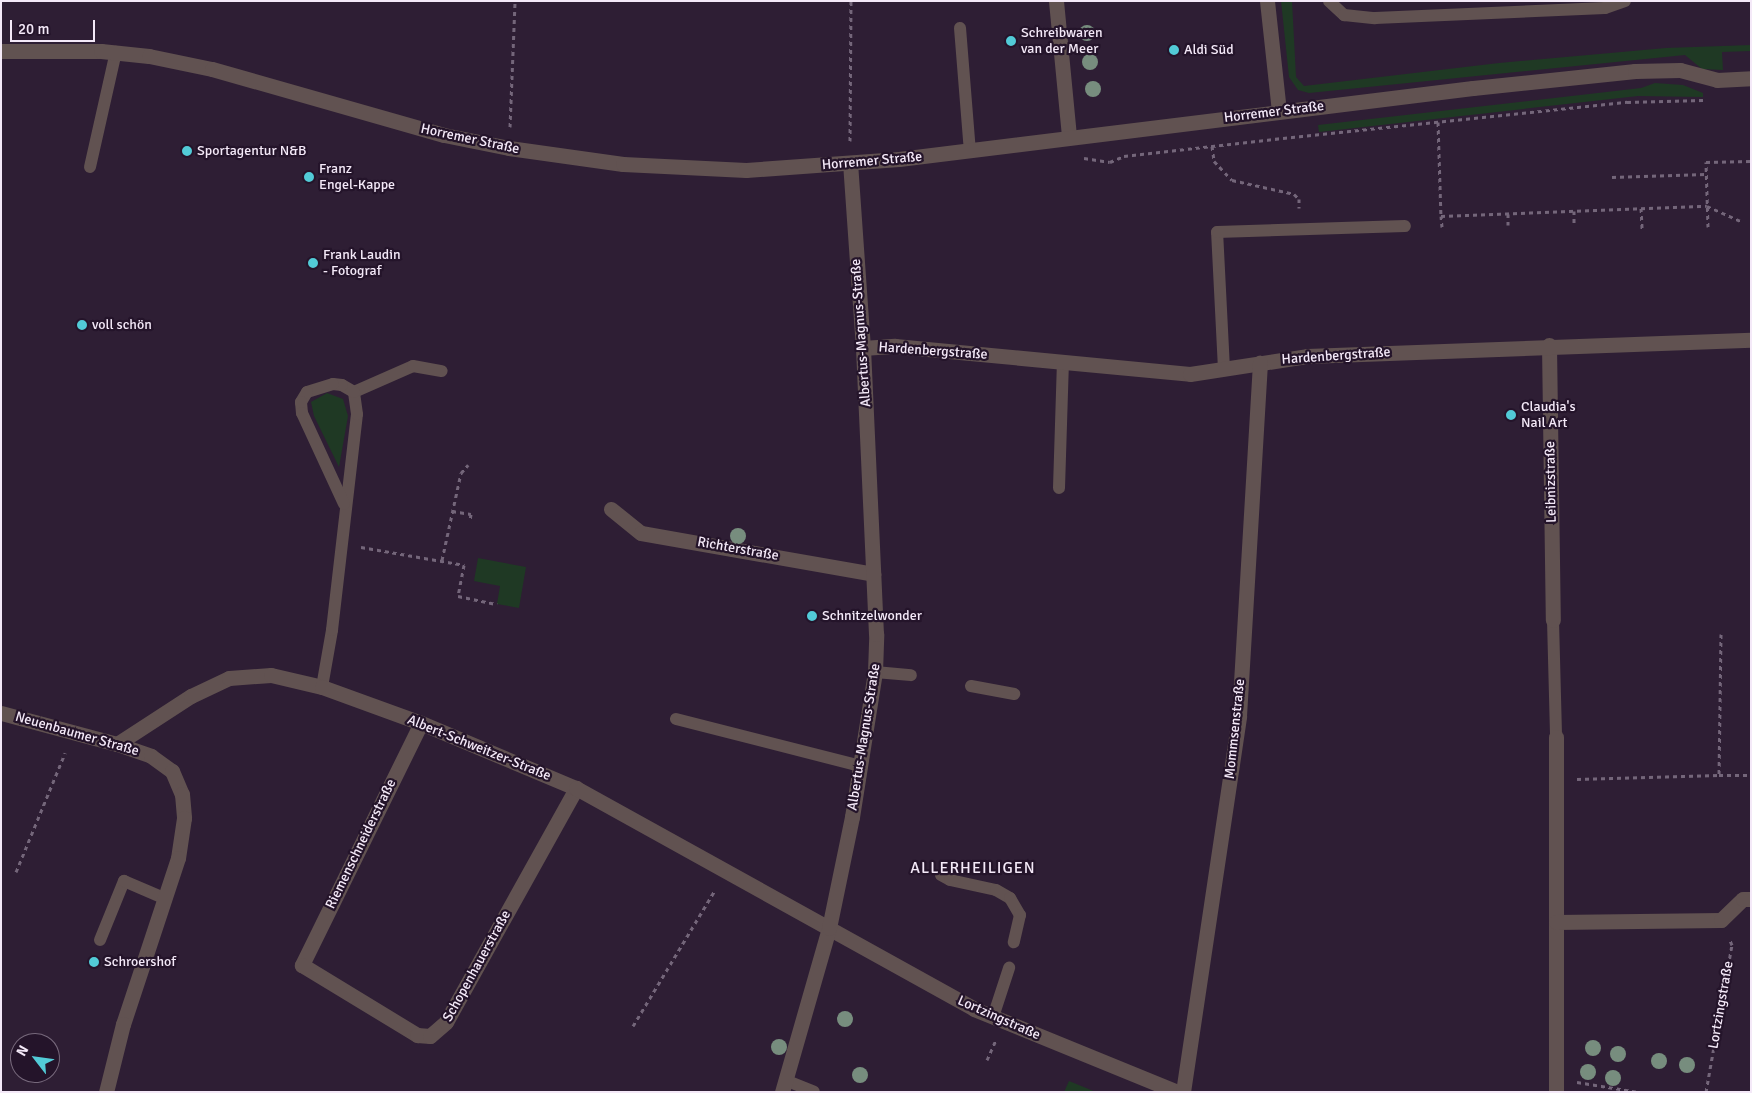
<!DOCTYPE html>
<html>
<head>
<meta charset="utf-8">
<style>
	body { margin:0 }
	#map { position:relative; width:1752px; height:1093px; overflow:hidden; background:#2e1e34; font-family:Signika,sans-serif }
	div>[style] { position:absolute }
	.green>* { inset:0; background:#1f3924 }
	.path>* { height:3px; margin-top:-1.5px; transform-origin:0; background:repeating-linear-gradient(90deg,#74667a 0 4px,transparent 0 8px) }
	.lane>* { height:12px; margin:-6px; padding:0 6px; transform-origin:6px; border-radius:6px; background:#615251 }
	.street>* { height:15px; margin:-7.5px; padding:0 7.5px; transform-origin:7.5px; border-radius:7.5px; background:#615251 }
	.trees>* { width:16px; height:16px; margin:-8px; border-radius:50%; background:#778d7e }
	.dots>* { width:14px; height:14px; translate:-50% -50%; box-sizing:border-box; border:2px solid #24142a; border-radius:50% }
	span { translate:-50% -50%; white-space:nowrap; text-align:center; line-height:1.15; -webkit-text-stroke:4.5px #24142a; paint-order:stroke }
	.poi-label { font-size:14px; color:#f4e9f8 }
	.left { translate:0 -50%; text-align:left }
	.street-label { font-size:14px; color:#f4e9f8 }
	.quarter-label { font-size:16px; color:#f4e9f8; letter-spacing:1px }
	.frame { position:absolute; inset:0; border:2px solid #f4e9f8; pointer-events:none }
	.north { position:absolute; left:10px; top:1033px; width:50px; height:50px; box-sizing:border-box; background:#24142a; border:1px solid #77697c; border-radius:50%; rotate:300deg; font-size:14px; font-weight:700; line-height:20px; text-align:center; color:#f4e9f8 }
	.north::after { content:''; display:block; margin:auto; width:18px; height:22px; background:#52cbd7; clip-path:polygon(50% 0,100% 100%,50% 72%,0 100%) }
	.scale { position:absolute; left:10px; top:20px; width:85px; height:22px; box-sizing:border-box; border:2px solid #f4e9f8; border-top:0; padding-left:6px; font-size:15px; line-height:18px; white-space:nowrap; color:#f4e9f8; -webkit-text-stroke:4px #24142a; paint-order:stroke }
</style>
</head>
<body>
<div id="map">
	<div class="green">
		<i style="clip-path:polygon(1281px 1px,1292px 1px,1296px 77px,1304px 86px,1499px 63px,1666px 48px,1751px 45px,1751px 51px,1722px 52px,1723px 70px,1702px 69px,1685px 55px,1309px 93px,1298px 90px,1289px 77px)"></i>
		<i style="clip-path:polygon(1655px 83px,1683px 85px,1703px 93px,1703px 97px,1638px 96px,1319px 132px,1318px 125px,1641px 88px)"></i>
		<i style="clip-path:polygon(327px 393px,343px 399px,348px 416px,339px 467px,314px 416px,311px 402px)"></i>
		<i style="clip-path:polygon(478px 558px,526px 567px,519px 608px,497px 604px,500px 586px,474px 581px)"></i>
		<i style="clip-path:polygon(1069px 1081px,1096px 1092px,1064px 1092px)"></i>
	</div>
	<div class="path">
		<i style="left:1438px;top:122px;width:94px;rotate:88.2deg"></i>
		<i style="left:510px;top:127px;width:126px;rotate:-87.7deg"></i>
		<i style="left:850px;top:141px;width:140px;rotate:-89.6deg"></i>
		<i style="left:1212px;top:146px;width:15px;rotate:82deg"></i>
		<i style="left:1214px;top:161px;width:26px;rotate:47deg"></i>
		<i style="left:1232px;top:180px;width:64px;rotate:12.7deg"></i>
		<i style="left:1294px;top:194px;width:7px;rotate:45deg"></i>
		<i style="left:1299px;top:199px;width:9px;rotate:90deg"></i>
		<i style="left:1084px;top:158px;width:26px;rotate:9deg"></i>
		<i style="left:1110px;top:162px;width:15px;rotate:-23deg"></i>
		<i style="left:1124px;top:156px;width:160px;rotate:-6.5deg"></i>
		<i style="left:1283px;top:138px;width:346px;rotate:-6deg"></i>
		<i style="left:1627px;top:102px;width:76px;rotate:-1.5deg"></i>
		<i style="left:1612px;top:177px;width:94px;rotate:-1.8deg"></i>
		<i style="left:1641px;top:208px;width:21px;rotate:87deg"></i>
		<i style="left:1574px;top:211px;width:12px;rotate:90deg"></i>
		<i style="left:1508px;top:214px;width:11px;rotate:90deg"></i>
		<i style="left:1442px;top:227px;width:11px;rotate:-95deg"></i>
		<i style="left:1441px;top:216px;width:266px;rotate:-2.2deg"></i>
		<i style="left:1707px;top:206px;width:37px;rotate:24deg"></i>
		<i style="left:1708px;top:227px;width:65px;rotate:-91.8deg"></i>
		<i style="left:1706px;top:162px;width:45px;rotate:-1.3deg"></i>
		<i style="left:452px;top:511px;width:19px;rotate:9deg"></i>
		<i style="left:471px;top:514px;width:6px;rotate:99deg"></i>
		<i style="left:361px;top:547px;width:105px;rotate:9.9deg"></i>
		<i style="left:464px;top:565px;width:32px;rotate:101deg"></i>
		<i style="left:458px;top:596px;width:40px;rotate:12deg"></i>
		<i style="left:442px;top:560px;width:89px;rotate:-77.7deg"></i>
		<i style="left:461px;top:473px;width:11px;rotate:-49deg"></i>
		<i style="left:1721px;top:634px;width:141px;rotate:90.8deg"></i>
		<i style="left:1719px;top:775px;width:32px"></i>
		<i style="left:1577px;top:779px;width:142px;rotate:-1.6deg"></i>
		<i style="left:16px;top:872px;width:129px;rotate:-67.6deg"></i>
		<i style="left:633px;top:1026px;width:159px;rotate:-58.9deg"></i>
		<i style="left:987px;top:1060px;width:22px;rotate:-66deg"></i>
		<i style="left:1577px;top:1082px;width:62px;rotate:9.3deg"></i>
		<i style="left:1706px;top:1092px;width:149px;rotate:-80deg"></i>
		<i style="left:1732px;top:945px;width:5px;rotate:-112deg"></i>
	</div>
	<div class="lane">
		<i style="left:1329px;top:1px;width:21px;rotate:43deg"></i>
		<i style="left:1344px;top:15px;width:31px;rotate:6deg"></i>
		<i style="left:1375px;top:18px;width:230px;rotate:-2.5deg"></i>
		<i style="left:1605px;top:8px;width:21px;rotate:-19deg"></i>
		<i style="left:960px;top:28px;width:123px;rotate:85.4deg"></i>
		<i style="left:90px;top:167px;width:118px;rotate:-77.3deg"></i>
		<i style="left:1224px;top:369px;width:137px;rotate:-92.9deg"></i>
		<i style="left:1217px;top:232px;width:188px;rotate:-1.8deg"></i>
		<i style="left:354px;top:392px;width:64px;rotate:-23.8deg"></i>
		<i style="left:413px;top:366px;width:29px;rotate:10deg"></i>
		<i style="left:1059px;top:488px;width:126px;rotate:-88.2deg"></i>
		<i style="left:1553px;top:620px;width:117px;rotate:88.5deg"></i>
		<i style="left:875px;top:672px;width:36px;rotate:5deg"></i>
		<i style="left:971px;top:686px;width:44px;rotate:10.5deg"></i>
		<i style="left:322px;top:687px;width:58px;rotate:-80deg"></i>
		<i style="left:332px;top:630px;width:217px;rotate:-83.4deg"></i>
		<i style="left:357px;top:414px;width:22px;rotate:-98deg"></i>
		<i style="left:354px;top:392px;width:14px;rotate:-150deg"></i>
		<i style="left:342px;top:385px;width:9px;rotate:-174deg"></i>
		<i style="left:333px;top:384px;width:27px;rotate:163deg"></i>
		<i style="left:307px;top:392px;width:12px;rotate:121deg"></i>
		<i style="left:301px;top:402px;width:11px;rotate:85deg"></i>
		<i style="left:302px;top:413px;width:100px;rotate:65.2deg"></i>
		<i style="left:676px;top:719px;width:190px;rotate:14.3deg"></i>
		<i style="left:941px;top:875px;width:10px;rotate:29deg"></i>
		<i style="left:950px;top:880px;width:47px;rotate:12.3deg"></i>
		<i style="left:996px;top:890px;width:16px;rotate:30deg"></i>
		<i style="left:1010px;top:898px;width:20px;rotate:60deg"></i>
		<i style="left:1020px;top:915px;width:28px;rotate:103deg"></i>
		<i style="left:100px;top:940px;width:64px;rotate:-67.9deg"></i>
		<i style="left:124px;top:881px;width:46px;rotate:23.2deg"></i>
		<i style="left:993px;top:1017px;width:52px;rotate:-71.9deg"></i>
		<i style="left:785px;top:1080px;width:31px;rotate:22deg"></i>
	</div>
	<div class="street">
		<i style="left:1056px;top:1px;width:137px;rotate:84.5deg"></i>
		<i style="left:1267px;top:1px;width:111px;rotate:83.8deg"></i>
		<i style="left:1px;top:51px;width:100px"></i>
		<i style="left:101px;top:51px;width:48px;rotate:5.9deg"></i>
		<i style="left:149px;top:56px;width:64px;rotate:11.7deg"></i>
		<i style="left:212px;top:69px;width:241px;rotate:15.9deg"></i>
		<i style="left:444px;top:135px;width:66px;rotate:11.3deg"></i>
		<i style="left:509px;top:148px;width:115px;rotate:8deg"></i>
		<i style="left:623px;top:164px;width:123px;rotate:2.8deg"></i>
		<i style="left:746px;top:170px;width:153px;rotate:-4.1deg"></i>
		<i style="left:899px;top:159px;width:578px;rotate:-7.05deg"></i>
		<i style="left:1473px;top:88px;width:163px;rotate:-6deg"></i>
		<i style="left:1635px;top:71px;width:45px;rotate:-1.3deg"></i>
		<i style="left:1680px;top:70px;width:38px;rotate:15deg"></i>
		<i style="left:1717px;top:80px;width:34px;rotate:-3deg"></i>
		<i style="left:1549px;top:345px;width:275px;rotate:89.2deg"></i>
		<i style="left:863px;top:348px;width:32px;rotate:-4deg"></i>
		<i style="left:895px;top:346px;width:296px;rotate:5.4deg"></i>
		<i style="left:1190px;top:374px;width:118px;rotate:-8.7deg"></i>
		<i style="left:1307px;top:356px;width:444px;rotate:-2.1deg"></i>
		<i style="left:611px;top:509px;width:38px;rotate:39deg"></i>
		<i style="left:641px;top:533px;width:236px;rotate:10deg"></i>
		<i style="left:1px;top:713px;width:120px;rotate:15deg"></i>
		<i style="left:117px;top:744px;width:36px;rotate:19deg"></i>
		<i style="left:151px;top:756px;width:26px;rotate:36deg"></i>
		<i style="left:172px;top:771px;width:25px;rotate:67deg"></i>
		<i style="left:182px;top:794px;width:24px;rotate:85deg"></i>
		<i style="left:184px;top:818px;width:40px;rotate:98.5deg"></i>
		<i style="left:178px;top:858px;width:175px;rotate:108.3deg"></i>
		<i style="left:123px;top:1024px;width:70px;rotate:104deg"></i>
		<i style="left:421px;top:723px;width:270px;rotate:116.2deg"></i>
		<i style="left:302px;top:965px;width:135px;rotate:31.3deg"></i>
		<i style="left:417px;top:1035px;width:13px;rotate:4deg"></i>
		<i style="left:430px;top:1036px;width:21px;rotate:-41deg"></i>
		<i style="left:446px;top:1022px;width:268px;rotate:-60.9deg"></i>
		<i style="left:1556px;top:737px;width:355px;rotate:90deg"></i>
		<i style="left:117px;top:744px;width:88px;rotate:-33deg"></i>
		<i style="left:191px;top:696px;width:42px;rotate:-25.3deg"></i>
		<i style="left:229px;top:678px;width:42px;rotate:-4.1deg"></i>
		<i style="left:271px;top:675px;width:52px;rotate:13.2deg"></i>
		<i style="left:322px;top:687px;width:105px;rotate:20deg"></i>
		<i style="left:421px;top:723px;width:168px;rotate:22.8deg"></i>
		<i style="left:576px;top:788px;width:455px;rotate:29deg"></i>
		<i style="left:974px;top:1009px;width:219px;rotate:22.2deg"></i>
		<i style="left:1556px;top:922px;width:165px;rotate:-0.7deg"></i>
		<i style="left:1721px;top:920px;width:30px;rotate:-44deg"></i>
		<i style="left:1743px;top:899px;width:8px"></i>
		<i style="left:782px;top:1092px;width:171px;rotate:-74deg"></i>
		<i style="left:829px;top:928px;width:113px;rotate:-78.3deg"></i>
		<i style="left:852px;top:817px;width:147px;rotate:-81deg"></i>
		<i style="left:875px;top:672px;width:38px;rotate:-88deg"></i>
		<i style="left:876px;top:634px;width:286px;rotate:-92.6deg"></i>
		<i style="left:863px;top:348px;width:184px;rotate:-94deg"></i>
		<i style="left:1183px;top:1092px;width:380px;rotate:-81.5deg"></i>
		<i style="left:1239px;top:716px;width:354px;rotate:-86.6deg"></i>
	</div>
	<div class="trees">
		<i style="left:1087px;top:33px"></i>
		<i style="left:1090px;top:62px"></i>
		<i style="left:1093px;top:89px"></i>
		<i style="left:738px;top:536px"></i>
		<i style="left:845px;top:1019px"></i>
		<i style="left:779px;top:1047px"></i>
		<i style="left:1593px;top:1048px"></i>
		<i style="left:1618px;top:1054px"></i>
		<i style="left:1659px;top:1061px"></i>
		<i style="left:1687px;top:1065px"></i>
		<i style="left:1588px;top:1072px"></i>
		<i style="left:860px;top:1075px"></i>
		<i style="left:1613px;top:1078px"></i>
	</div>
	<div class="dots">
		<i style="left:1011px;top:41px;background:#52cbd7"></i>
		<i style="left:1174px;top:50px;background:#52cbd7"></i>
		<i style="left:187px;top:151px;background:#52cbd7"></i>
		<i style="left:309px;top:177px;background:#52cbd7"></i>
		<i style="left:313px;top:263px;background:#52cbd7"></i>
		<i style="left:82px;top:325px;background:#52cbd7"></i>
		<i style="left:1511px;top:415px;background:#52cbd7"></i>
		<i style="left:812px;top:616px;background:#52cbd7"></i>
		<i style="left:94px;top:962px;background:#52cbd7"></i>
	</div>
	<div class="poi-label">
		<span class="left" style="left:1021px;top:41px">Schreibwaren<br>van der Meer</span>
		<span class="left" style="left:1184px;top:50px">Aldi Süd</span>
		<span class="left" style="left:197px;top:151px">Sportagentur N&amp;B</span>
		<span class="left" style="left:319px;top:177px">Franz<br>Engel-Kappe</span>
		<span class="left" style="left:323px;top:263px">Frank Laudin<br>- Fotograf</span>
		<span class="left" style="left:92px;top:325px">voll schön</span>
		<span class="left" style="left:1521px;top:415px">Claudia's<br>Nail Art</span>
		<span class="left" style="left:822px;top:616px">Schnitzelwonder</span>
		<span class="left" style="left:104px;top:962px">Schroershof</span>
	</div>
	<div class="street-label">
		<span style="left:1274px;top:112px;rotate:-7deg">Horremer Straße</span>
		<span style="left:470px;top:139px;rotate:12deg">Horremer Straße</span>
		<span style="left:872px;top:161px;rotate:-5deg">Horremer Straße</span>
		<span style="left:861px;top:333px;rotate:-94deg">Albertus-Magnus-Straße</span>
		<span style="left:933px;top:351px;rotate:4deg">Hardenbergstraße</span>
		<span style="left:1336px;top:356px;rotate:-4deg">Hardenbergstraße</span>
		<span style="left:1551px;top:482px;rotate:-91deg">Leibnizstraße</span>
		<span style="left:738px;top:549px;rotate:10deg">Richterstraße</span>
		<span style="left:1235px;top:729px;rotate:-84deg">Mommsenstraße</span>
		<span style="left:77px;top:734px;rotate:16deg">Neuenbaumer Straße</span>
		<span style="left:864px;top:737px;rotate:-81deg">Albertus-Magnus-Straße</span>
		<span style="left:479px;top:748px;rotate:22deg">Albert-Schweitzer-Straße</span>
		<span style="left:361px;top:844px;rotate:-64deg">Riemenschneiderstraße</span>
		<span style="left:477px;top:966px;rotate:-61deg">Schopenhauerstraße</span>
		<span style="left:1721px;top:1005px;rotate:-80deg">Lortzingstraße</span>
		<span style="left:999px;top:1018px;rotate:24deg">Lortzingstraße</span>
	</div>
	<div class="quarter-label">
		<span style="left:973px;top:868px">ALLERHEILIGEN</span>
	</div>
	<div class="frame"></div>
	<div class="north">N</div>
	<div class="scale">20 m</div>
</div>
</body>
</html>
